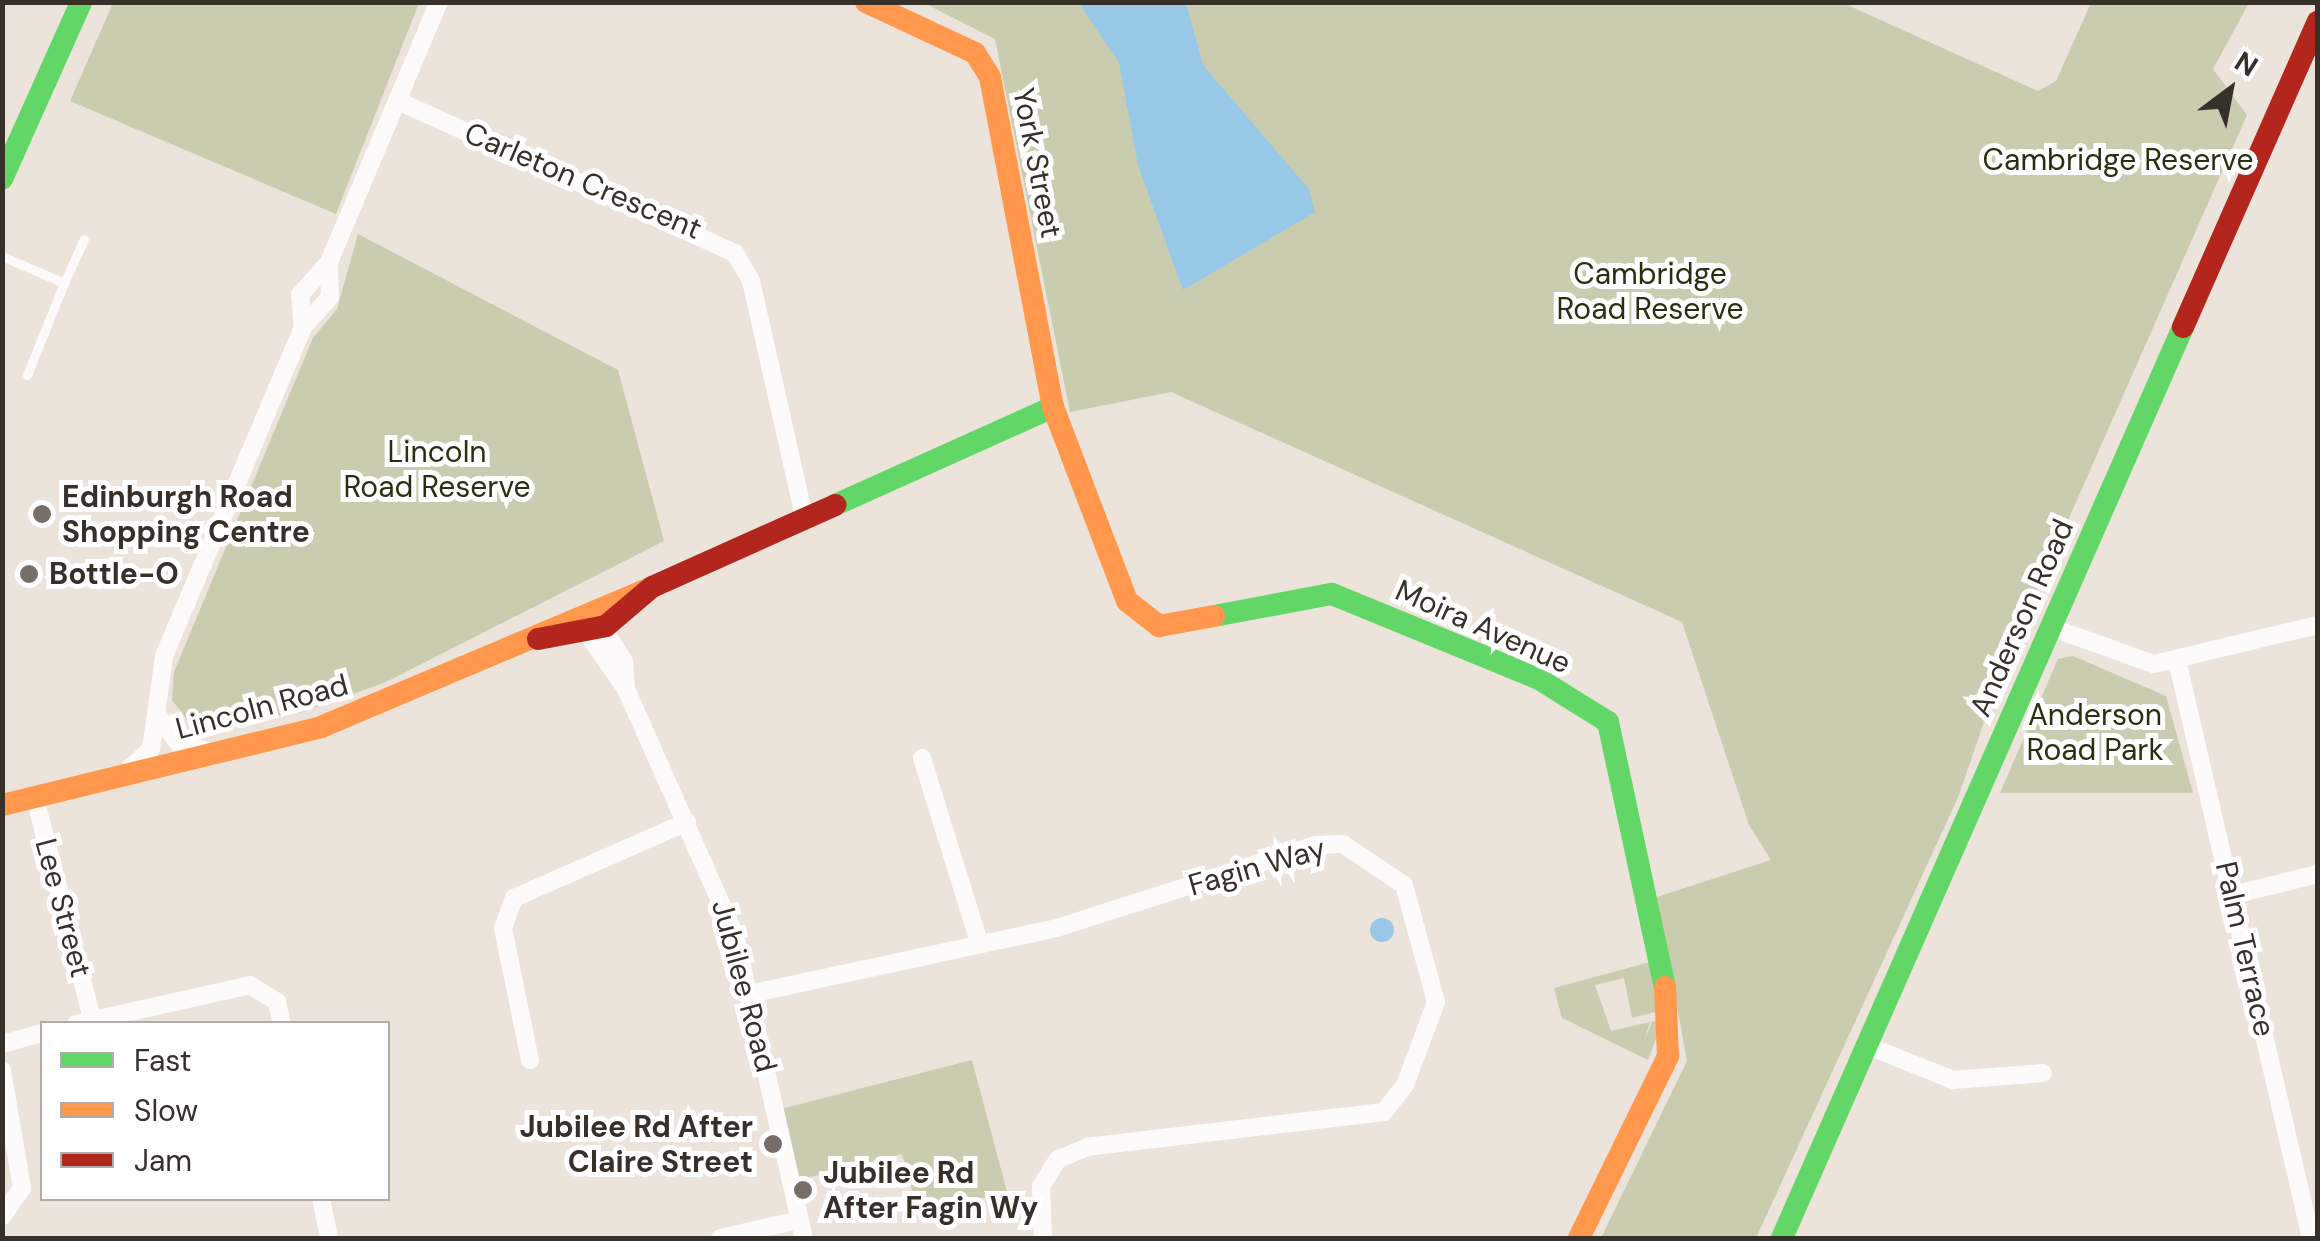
<!DOCTYPE html>
<html>
<head>
<meta charset="utf-8">
<style>
	body { margin:0 }
	#map { position:relative; width:2320px; height:1241px; overflow:hidden; background:#ece3da; font-family:"DM Sans",sans-serif }
	div>[style] { position:absolute }
	.green>* { inset:0; background:#c9ccaf }
	.water>* { inset:0; background:#97c8e7 }
	.round { border-radius:50% }
	.lane>* { height:9px; margin:-4.5px; padding:0 4.5px; transform-origin:4.5px; border-radius:4.5px; background:#fcfbf9 }
	.street>* { height:18px; margin:-9px; padding:0 9px; transform-origin:9px; border-radius:9px; background:#fcfbf9 }
	.fast>* { height:22px; margin:-11px; padding:0 11px; transform-origin:11px; border-radius:11px; background:#63d668 }
	.slow>* { height:22px; margin:-11px; padding:0 11px; transform-origin:11px; border-radius:11px; background:#ff974d }
	.jam>* { height:22px; margin:-11px; padding:0 11px; transform-origin:11px; border-radius:11px; background:#b3261e }
	.dots>* { width:28px; height:28px; translate:-50% -50%; box-sizing:border-box; border:5px solid #fff; border-radius:50% }
	span { translate:-50% -50%; white-space:nowrap; text-align:center; line-height:1.15; -webkit-text-stroke:10px #fff; paint-order:stroke }
	.park-label { font-size:30px; color:#283010 }
	.street-label { font-size:30px; color:#363029 }
	.poi-label { font-size:30px; color:#363029; font-weight:700 }
	.left { translate:0 -50%; text-align:left }
	.right { translate:-100% -50%; text-align:right }
	.frame { position:absolute; inset:0; border:5px solid #363029; pointer-events:none }
	.legend { position:absolute; left:40px; top:1021px; width:350px; height:180px; box-sizing:border-box; background:#fff; border:2px solid #afaca9; margin:0; padding:12px 18px; list-style:none; font-size:30px; color:#363029 }
	.legend li { display:flex; align-items:center; gap:20px; height:50px }
	.legend b { width:50px; border:2px solid #afaca9 }
	.north { position:absolute; left:2180px; top:40px; width:100px; height:100px; -webkit-text-stroke:8px #fff; paint-order:stroke; rotate:32deg; font-size:28px; font-weight:700; line-height:40px; text-align:center; color:#363029 }
	.north::after { content:''; display:block; margin:auto; width:35px; height:45px; background:#363029; clip-path:polygon(50% 0,100% 100%,50% 72%,0 100%) }
</style>
</head>
<body>
<div id="map">
	<div class="green">
		<i style="clip-path:polygon(113px 3px,419px 3px,336px 214px,70px 101px)"></i>
		<i style="clip-path:polygon(924px 3px,1843px 3px,2038px 91px,2056px 81px,2091px 3px,2249px 3px,2213px 69px,2247px 115px,2001px 672px,1959px 795px,1756px 1238px,1601px 1238px,1687px 1061px,1657px 897px,1771px 860px,1749px 825px,1682px 622px,1171px 392px,1070px 412px,995px 39px)"></i>
		<i style="clip-path:polygon(358px 234px,618px 370px,664px 541px,386px 682px,303px 712px,193px 728px,172px 700px,174px 672px,313px 338px,337px 309px)"></i>
		<i style="clip-path:polygon(2073px 656px,2166px 696px,2193px 793px,2000px 793px,2058px 659px)"></i>
		<i style="clip-path:polygon(1654px 961px,1663px 1010px,1632px 1018px,1624px 978px,1595px 985px,1611px 1031px,1650px 1022px,1643px 1045px,1652px 1021px,1662px 1023px,1648px 1060px,1562px 1018px,1554px 988px)"></i>
		<i style="clip-path:polygon(972px 1060px,1007px 1192px,919px 1214px,902px 1154px,791px 1182px,777px 1110px)"></i>
	</div>
	<div class="water">
		<i style="clip-path:polygon(1079px 3px,1186px 3px,1203px 65px,1309px 189px,1315px 212px,1183px 290px,1138px 165px,1119px 63px)"></i>
		<i class="round" style="left:1370px;top:918px;width:24px;height:24px"></i>
	</div>
	<div class="lane">
		<i style="left:2px;top:256px;width:68px;rotate:23.5deg"></i>
		<i style="left:64px;top:283px;width:48px;rotate:-65.6deg"></i>
		<i style="left:27px;top:375px;width:99px;rotate:-68.1deg"></i>
	</div>
	<div class="street">
		<i style="left:398px;top:101px;width:370px;rotate:24.3deg"></i>
		<i style="left:735px;top:253px;width:32px;rotate:60deg"></i>
		<i style="left:751px;top:281px;width:241px;rotate:77.3deg"></i>
		<i style="left:303px;top:327px;width:32px;rotate:-95deg"></i>
		<i style="left:300px;top:295px;width:44px;rotate:-48.7deg"></i>
		<i style="left:329px;top:262px;width:282px;rotate:-67.1deg"></i>
		<i style="left:2050px;top:627px;width:110px;rotate:19.6deg"></i>
		<i style="left:2154px;top:664px;width:169px;rotate:-13.4deg"></i>
		<i style="left:2177px;top:660px;width:593px;rotate:76.95deg"></i>
		<i style="left:626px;top:689px;width:28px;rotate:-94deg"></i>
		<i style="left:624px;top:661px;width:56px;rotate:-123.4deg"></i>
		<i style="left:593px;top:614px;width:20px;rotate:108deg"></i>
		<i style="left:587px;top:633px;width:68px;rotate:55.1deg"></i>
		<i style="left:626px;top:689px;width:269px;rotate:66.1deg"></i>
		<i style="left:735px;top:935px;width:311px;rotate:77.2deg"></i>
		<i style="left:159px;top:717px;width:31px;rotate:54deg"></i>
		<i style="left:177px;top:742px;width:34px;rotate:17deg"></i>
		<i style="left:922px;top:758px;width:193px;rotate:72.8deg"></i>
		<i style="left:130px;top:768px;width:28px;rotate:-42deg"></i>
		<i style="left:151px;top:749px;width:94px;rotate:-82deg"></i>
		<i style="left:164px;top:656px;width:357px;rotate:-67.1deg"></i>
		<i style="left:303px;top:327px;width:40px;rotate:-48deg"></i>
		<i style="left:330px;top:297px;width:35px;rotate:-92deg"></i>
		<i style="left:35px;top:798px;width:228px;rotate:75.5deg"></i>
		<i style="left:2233px;top:895px;width:88px;rotate:-13.9deg"></i>
		<i style="left:749px;top:994px;width:315px;rotate:-12.1deg"></i>
		<i style="left:1057px;top:928px;width:271px;rotate:-17.8deg"></i>
		<i style="left:1315px;top:845px;width:28px;rotate:-2deg"></i>
		<i style="left:1343px;top:844px;width:73px;rotate:33.9deg"></i>
		<i style="left:1404px;top:885px;width:121px;rotate:74.7deg"></i>
		<i style="left:1436px;top:1002px;width:89px;rotate:110.5deg"></i>
		<i style="left:1405px;top:1085px;width:34px;rotate:128deg"></i>
		<i style="left:1384px;top:1112px;width:298px;rotate:173.3deg"></i>
		<i style="left:1088px;top:1147px;width:32px;rotate:158deg"></i>
		<i style="left:1058px;top:1159px;width:32px;rotate:122deg"></i>
		<i style="left:1041px;top:1186px;width:52px;rotate:87.8deg"></i>
		<i style="left:76px;top:1024px;width:178px;rotate:-12.6deg"></i>
		<i style="left:250px;top:985px;width:32px;rotate:32deg"></i>
		<i style="left:277px;top:1002px;width:23px;rotate:77deg"></i>
		<i style="left:2px;top:1044px;width:41px;rotate:-15.4deg"></i>
		<i style="left:1868px;top:1046px;width:92px;rotate:21.8deg"></i>
		<i style="left:1953px;top:1080px;width:90px;rotate:-4.4deg"></i>
		<i style="left:530px;top:1060px;width:135px;rotate:-101.6deg"></i>
		<i style="left:503px;top:928px;width:32px;rotate:-70deg"></i>
		<i style="left:514px;top:898px;width:189px;rotate:-23.7deg"></i>
		<i style="left:2px;top:1070px;width:120px;rotate:80.4deg"></i>
		<i style="left:22px;top:1188px;width:35px;rotate:125deg"></i>
		<i style="left:321px;top:1198px;width:41px;rotate:78.7deg"></i>
		<i style="left:720px;top:1238px;width:81px;rotate:-12.8deg"></i>
	</div>
	<div class="fast">
		<i style="left:2px;top:179px;width:194px;rotate:-65.9deg"></i>
		<i style="left:835px;top:505px;width:239px;rotate:-24.2deg"></i>
		<i style="left:1214px;top:616px;width:120px;rotate:-10.6deg"></i>
		<i style="left:1332px;top:594px;width:224px;rotate:22.3deg"></i>
		<i style="left:1539px;top:679px;width:81px;rotate:31.9deg"></i>
		<i style="left:1608px;top:722px;width:271px;rotate:77.9deg"></i>
		<i style="left:1782px;top:1238px;width:995px;rotate:-66.24deg"></i>
	</div>
	<div class="slow">
		<i style="left:866px;top:2px;width:120px;rotate:25.1deg"></i>
		<i style="left:975px;top:53px;width:28px;rotate:58deg"></i>
		<i style="left:990px;top:77px;width:336px;rotate:79.2deg"></i>
		<i style="left:1053px;top:407px;width:208px;rotate:69.1deg"></i>
		<i style="left:1127px;top:601px;width:41px;rotate:38deg"></i>
		<i style="left:1159px;top:626px;width:56px;rotate:-10.3deg"></i>
		<i style="left:2px;top:805px;width:328px;rotate:-13.7deg"></i>
		<i style="left:321px;top:727px;width:359px;rotate:-22.9deg"></i>
		<i style="left:1579px;top:1238px;width:203px;rotate:-63.9deg"></i>
		<i style="left:1668px;top:1056px;width:69px;rotate:-92.5deg"></i>
	</div>
	<div class="jam">
		<i style="left:2183px;top:327px;width:334px;rotate:-66.2deg"></i>
		<i style="left:538px;top:639px;width:69px;rotate:-10.8deg"></i>
		<i style="left:606px;top:626px;width:60px;rotate:-40.3deg"></i>
		<i style="left:652px;top:587px;width:201px;rotate:-24.1deg"></i>
	</div>
	<div class="dots">
		<i style="left:42px;top:514px;background:#766f67"></i>
		<i style="left:29px;top:574px;background:#766f67"></i>
		<i style="left:773px;top:1144px;background:#766f67"></i>
		<i style="left:803px;top:1190px;background:#766f67"></i>
	</div>
	<div class="park-label">
		<span style="left:2118px;top:160px">Cambridge Reserve</span>
		<span style="left:1650px;top:291px">Cambridge<br>Road Reserve</span>
		<span style="left:437px;top:469px">Lincoln<br>Road Reserve</span>
		<span style="left:2095px;top:732px">Anderson<br>Road Park</span>
	</div>
	<div class="street-label">
		<span style="left:1037px;top:163px;rotate:79deg">York Street</span>
		<span style="left:583px;top:181px;rotate:23deg">Carleton Crescent</span>
		<span style="left:2022px;top:618px;rotate:-66deg">Anderson Road</span>
		<span style="left:1483px;top:627px;rotate:24deg">Moira Avenue</span>
		<span style="left:262px;top:707px;rotate:-15deg">Lincoln Road</span>
		<span style="left:1257px;top:867px;rotate:-16deg">Fagin Way</span>
		<span style="left:63px;top:908px;rotate:75deg">Lee Street</span>
		<span style="left:2245px;top:949px;rotate:77deg">Palm Terrace</span>
		<span style="left:744px;top:986px;rotate:75deg">Jubilee Road</span>
	</div>
	<div class="poi-label">
		<span class="left" style="left:62px;top:514px">Edinburgh Road<br>Shopping Centre</span>
		<span class="left" style="left:49px;top:574px">Bottle-O</span>
		<span class="right" style="left:753px;top:1144px">Jubilee Rd After<br>Claire Street</span>
		<span class="left" style="left:823px;top:1190px">Jubilee Rd<br>After Fagin Wy</span>
	</div>
	<div class="frame"></div>
	<ul class="legend">
	<li><b style="height:12px;background:#63d668"></b>Fast</li>
	<li><b style="height:12px;background:#ff974d"></b>Slow</li>
	<li><b style="height:12px;background:#b3261e"></b>Jam</li>
	</ul>
	<div class="north">N</div>
</div>
</body>
</html>
